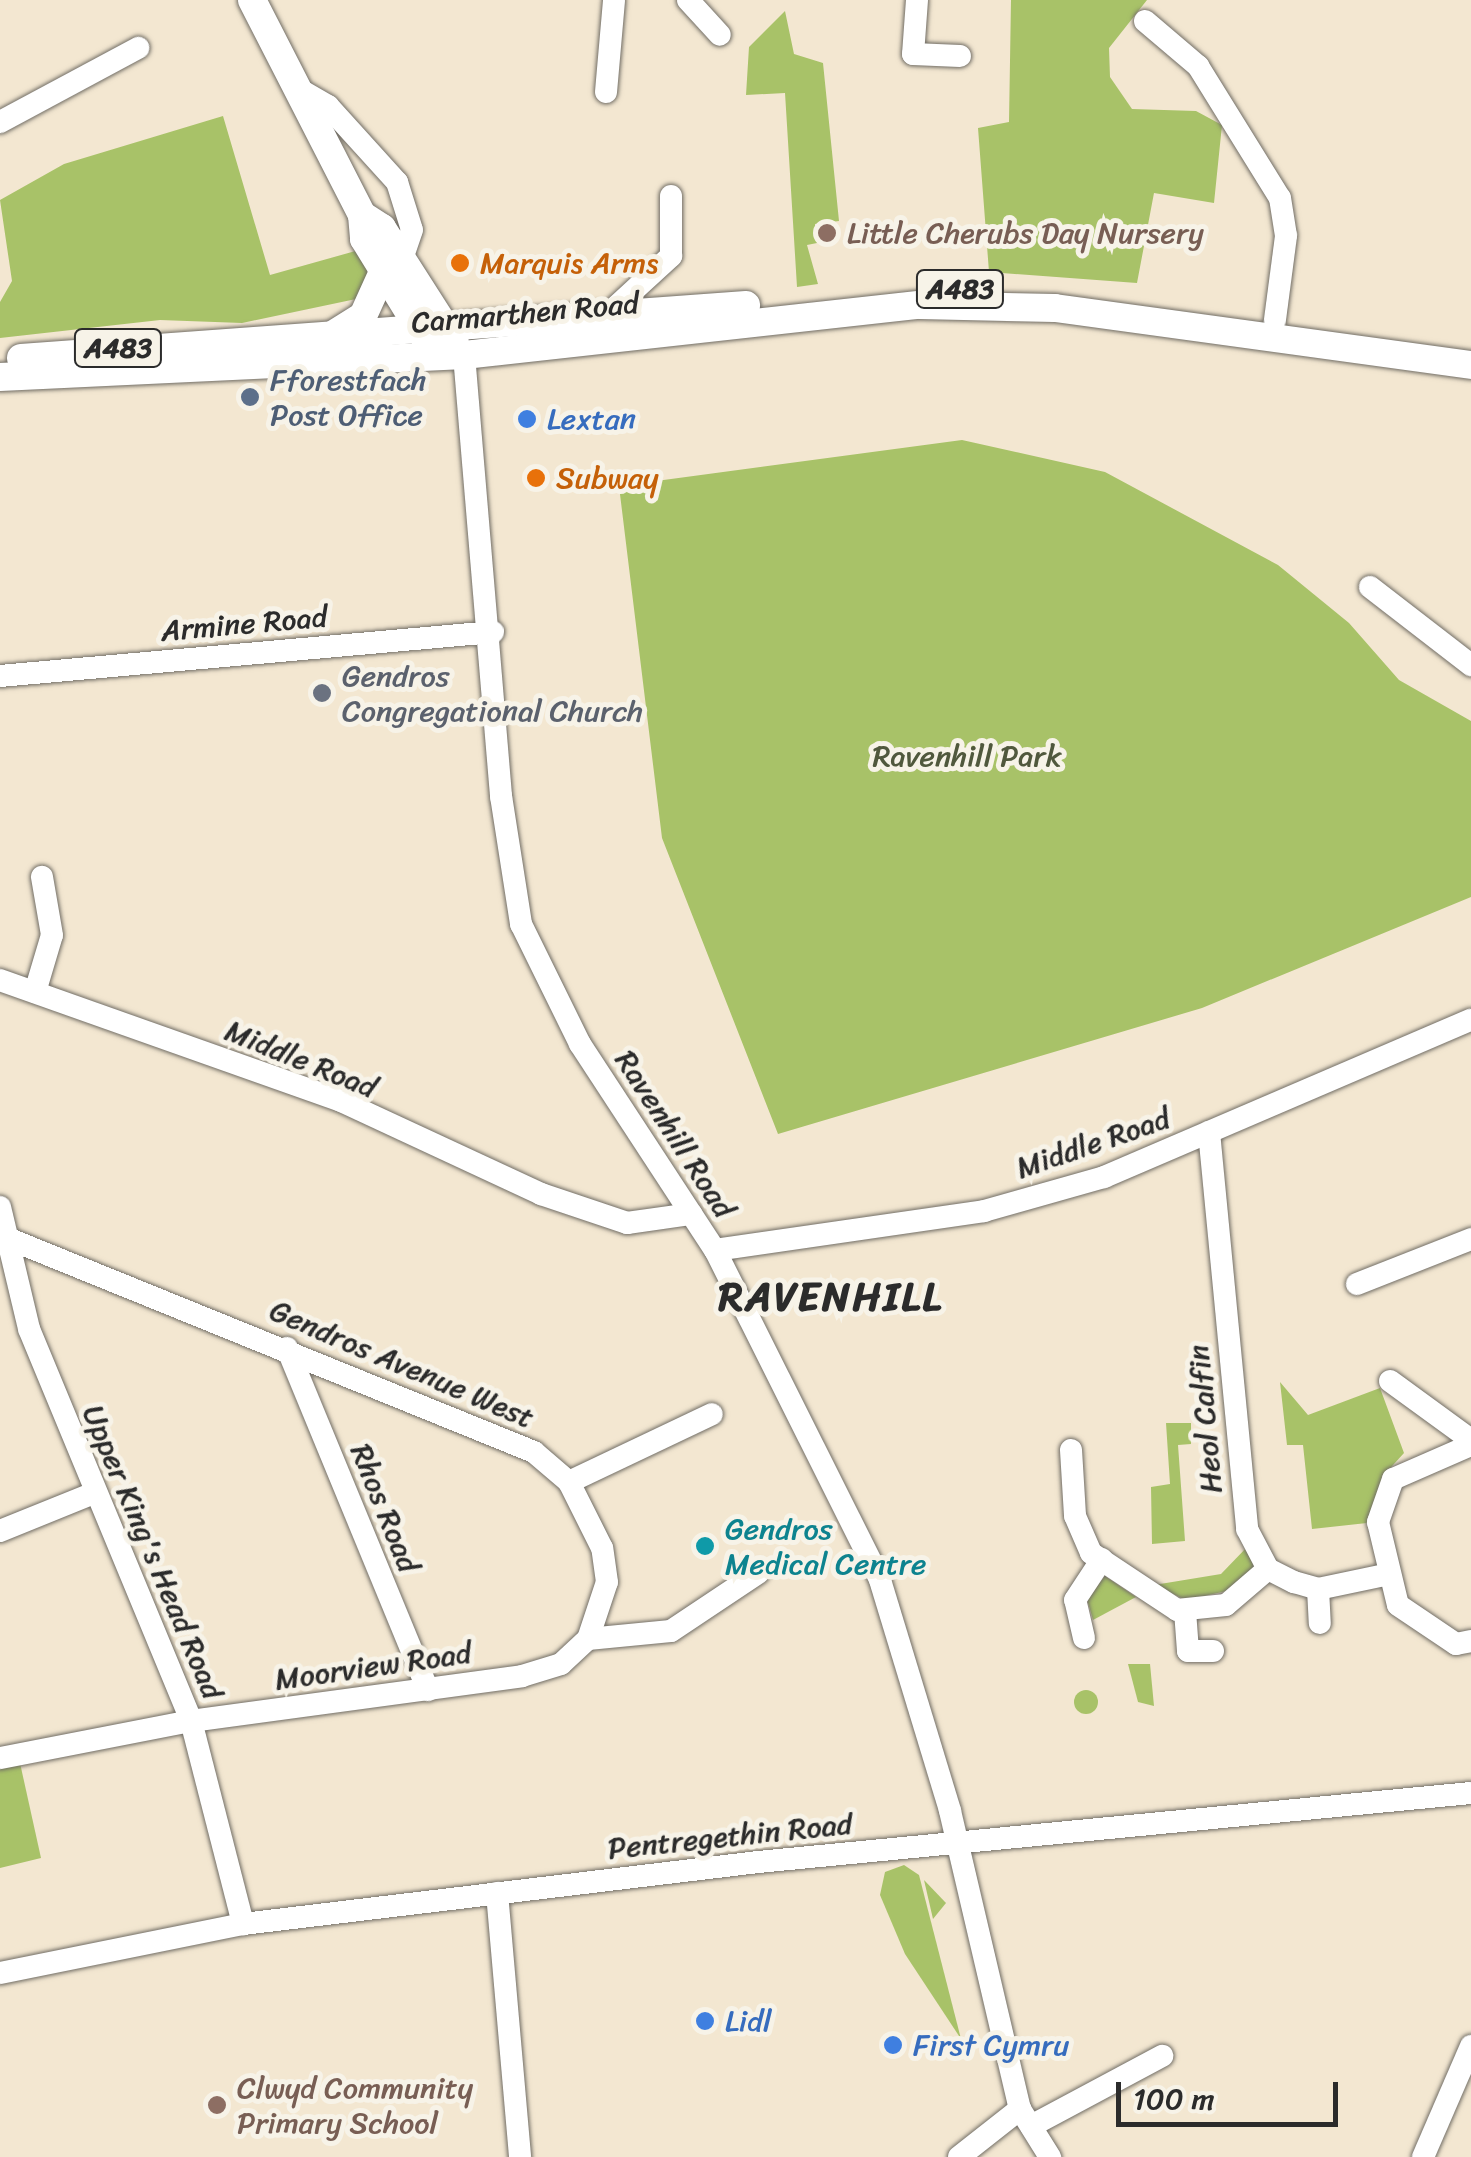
<!DOCTYPE html>
<html>
<head>
<meta charset="utf-8">
<style>
	body { margin:0 }
	#map { position:relative; width:1471px; height:2157px; overflow:hidden; background:#f3e7d1; font-family:Sriracha,sans-serif }
	div>[style] { position:absolute }
	.green>* { inset:0; background:#a8c268 }
	.round { border-radius:50% }
	.roads { filter:drop-shadow(0 0 2px #716d65) drop-shadow(0 0 2px #716d65) }
	.minor>* { height:22px; margin:-11px; padding:0 11px; transform-origin:11px; border-radius:11px; background:#fff }
	.major>* { height:28px; margin:-14px; padding:0 14px; transform-origin:14px; border-radius:14px; background:#fff }
	.dots>* { width:28px; height:28px; translate:-50% -50%; box-sizing:border-box; border:5px solid #f7f3e8; border-radius:50% }
	span { translate:-50% -50%; white-space:nowrap; text-align:center; line-height:1.15; -webkit-text-stroke:10px #f7f3e8; paint-order:stroke }
	.shield-label span { padding:2px 8px; background:#f7f3e8; border:2px solid; border-radius:8px; -webkit-text-stroke-width:0 }
	.shield-label { font-size:28px; color:#2b2b2b; font-weight:700 }
	.education-label { font-size:30px; color:#785e54 }
	.left { translate:0 -50%; text-align:left }
	.food-label { font-size:30px; color:#c56008 }
	.street-label { font-size:30px; color:#2b2b2b }
	.service-label { font-size:30px; color:#4e5e75 }
	.shop-label { font-size:30px; color:#366cbe }
	.worship-label { font-size:30px; color:#5b616d }
	.park-label { font-size:30px; color:#50583d }
	.culture-label { font-size:30px; color:#0d838f }
	.district-label { font-size:40px; color:#2b2b2b; font-weight:700; letter-spacing:2.5px }
	.scale { position:absolute; left:1116px; top:2082px; width:222px; height:45px; box-sizing:border-box; border:5px solid #2b2b2b; border-top:0; padding-left:12px; font-size:30px; line-height:35px; white-space:nowrap; color:#2b2b2b; -webkit-text-stroke:8px #f7f3e8; paint-order:stroke }
</style>
</head>
<body>
<div id="map">
	<div class="green">
		<i style="clip-path:polygon(1011px 0,1147px 0,1109px 48px,1110px 77px,1132px 109px,1196px 111px,1222px 125px,1214px 203px,1154px 193px,1137px 283px,989px 272px,978px 128px,1009px 122px)"></i>
		<i style="clip-path:polygon(785px 11px,794px 54px,823px 63px,839px 221px,815px 224px,817px 243px,807px 245px,818px 284px,797px 287px,785px 93px,746px 95px,749px 47px)"></i>
		<i style="clip-path:polygon(223px 116px,270px 275px,359px 250px,368px 273px,356px 299px,242px 323px,160px 320px,0 338px,0 302px,12px 281px,0 200px,64px 164px)"></i>
		<i style="clip-path:polygon(962px 440px,1105px 472px,1278px 565px,1349px 623px,1399px 680px,1471px 721px,1471px 897px,1202px 1008px,778px 1134px,662px 838px,619px 486px)"></i>
		<i style="clip-path:polygon(1280px 1382px,1308px 1415px,1380px 1388px,1404px 1453px,1383px 1476px,1367px 1523px,1312px 1529px,1303px 1445px,1287px 1445px)"></i>
		<i style="clip-path:polygon(1166px 1423px,1191px 1423px,1191px 1444px,1178px 1445px,1185px 1541px,1152px 1544px,1151px 1487px,1170px 1484px)"></i>
		<i style="clip-path:polygon(1248px 1546px,1255px 1571px,1231px 1590px,1186px 1600px,1154px 1585px,1221px 1574px)"></i>
		<i style="clip-path:polygon(1105px 1576px,1136px 1597px,1093px 1620px,1087px 1599px)"></i>
		<i style="clip-path:polygon(1128px 1664px,1150px 1664px,1154px 1706px,1138px 1702px)"></i>
		<i class="round" style="left:1074px;top:1690px;width:24px;height:24px"></i>
		<i style="clip-path:polygon(20px 1763px,41px 1858px,0 1868px,0 1766px)"></i>
		<i style="clip-path:polygon(904px 1865px,919px 1875px,961px 2039px,905px 1954px,880px 1895px,885px 1872px)"></i>
		<i style="clip-path:polygon(924px 1880px,946px 1903px,933px 1919px)"></i>
	</div>
	<div class="roads">
		<div class="minor">
			<i style="left:688px;top:0;width:47px;rotate:47.6deg"></i>
			<i style="left:917px;top:0;width:54px;rotate:94.2deg"></i>
			<i style="left:913px;top:54px;width:47px;rotate:2.4deg"></i>
			<i style="left:1145px;top:21px;width:70px;rotate:40.3deg"></i>
			<i style="left:1198px;top:66px;width:155px;rotate:58.2deg"></i>
			<i style="left:1280px;top:198px;width:38px;rotate:81deg"></i>
			<i style="left:1286px;top:236px;width:85px;rotate:97.5deg"></i>
			<i style="left:297px;top:88px;width:36px;rotate:30deg"></i>
			<i style="left:328px;top:106px;width:103px;rotate:47.8deg"></i>
			<i style="left:397px;top:182px;width:50px;rotate:72.6deg"></i>
			<i style="left:412px;top:230px;width:31px;rotate:109deg"></i>
			<i style="left:606px;top:92px;width:92px;rotate:-85deg"></i>
			<i style="left:0;top:122px;width:157px;rotate:-28.2deg"></i>
			<i style="left:608px;top:314px;width:86px;rotate:-42.6deg"></i>
			<i style="left:671px;top:256px;width:60px;rotate:-90deg"></i>
			<i style="left:464px;top:355px;width:443px;rotate:85.2deg"></i>
			<i style="left:501px;top:796px;width:130px;rotate:81.1deg"></i>
			<i style="left:521px;top:924px;width:134px;rotate:63.8deg"></i>
			<i style="left:580px;top:1044px;width:246px;rotate:56.8deg"></i>
			<i style="left:715px;top:1250px;width:369px;rotate:63.4deg"></i>
			<i style="left:880px;top:1580px;width:241px;rotate:73.1deg"></i>
			<i style="left:950px;top:1811px;width:306px;rotate:76.8deg"></i>
			<i style="left:1020px;top:2109px;width:57px;rotate:58deg"></i>
			<i style="left:1370px;top:587px;width:128px;rotate:37.7deg"></i>
			<i style="left:0;top:676px;width:495px;rotate:-5.1deg"></i>
			<i style="left:0;top:980px;width:362px;rotate:19.5deg"></i>
			<i style="left:341px;top:1101px;width:221px;rotate:24.9deg"></i>
			<i style="left:541px;top:1194px;width:91px;rotate:18.6deg"></i>
			<i style="left:627px;top:1223px;width:65px;rotate:-8deg"></i>
			<i style="left:35px;top:992px;width:59px;rotate:-73.4deg"></i>
			<i style="left:52px;top:935px;width:59px;rotate:-99.8deg"></i>
			<i style="left:1209px;top:1132px;width:399px;rotate:84.5deg"></i>
			<i style="left:1247px;top:1529px;width:45px;rotate:62.3deg"></i>
			<i style="left:1268px;top:1569px;width:29px;rotate:27deg"></i>
			<i style="left:1294px;top:1582px;width:25px;rotate:16deg"></i>
			<i style="left:1318px;top:1589px;width:73px;rotate:-11.9deg"></i>
			<i style="left:0;top:1207px;width:125px;rotate:76.6deg"></i>
			<i style="left:29px;top:1329px;width:424px;rotate:67.5deg"></i>
			<i style="left:191px;top:1721px;width:210px;rotate:75.6deg"></i>
			<i style="left:715px;top:1250px;width:272px;rotate:-8.2deg"></i>
			<i style="left:984px;top:1211px;width:125px;rotate:-15.8deg"></i>
			<i style="left:1104px;top:1177px;width:399px;rotate:-23.2deg"></i>
			<i style="left:1357px;top:1284px;width:123px;rotate:-21.5deg"></i>
			<i style="left:287px;top:1348px;width:370px;rotate:67.6deg"></i>
			<i style="left:1390px;top:1381px;width:100px;rotate:36.1deg"></i>
			<i style="left:1471px;top:1445px;width:85px;rotate:156.4deg"></i>
			<i style="left:1393px;top:1479px;width:46px;rotate:109.2deg"></i>
			<i style="left:1378px;top:1522px;width:85px;rotate:76.5deg"></i>
			<i style="left:1398px;top:1605px;width:70px;rotate:33.9deg"></i>
			<i style="left:1456px;top:1644px;width:15px;rotate:-11deg"></i>
			<i style="left:1071px;top:1450px;width:66px;rotate:86.5deg"></i>
			<i style="left:1075px;top:1516px;width:40px;rotate:66.6deg"></i>
			<i style="left:1091px;top:1553px;width:103px;rotate:33.5deg"></i>
			<i style="left:1177px;top:1610px;width:49px;rotate:-5.8deg"></i>
			<i style="left:1226px;top:1605px;width:55px;rotate:-40.6deg"></i>
			<i style="left:569px;top:1482px;width:158px;rotate:-25.4deg"></i>
			<i style="left:0;top:1531px;width:101px;rotate:-22deg"></i>
			<i style="left:1318px;top:1589px;width:34px;rotate:87deg"></i>
			<i style="left:1185px;top:1611px;width:40px;rotate:85.7deg"></i>
			<i style="left:1188px;top:1651px;width:25px"></i>
			<i style="left:1084px;top:1638px;width:39px;rotate:-103deg"></i>
			<i style="left:1075px;top:1600px;width:49px;rotate:-56.6deg"></i>
			<i style="left:588px;top:1639px;width:83px;rotate:-5.5deg"></i>
			<i style="left:671px;top:1631px;width:105px;rotate:-33.7deg"></i>
			<i style="left:0;top:1758px;width:195px;rotate:-11deg"></i>
			<i style="left:191px;top:1721px;width:334px;rotate:-7.7deg"></i>
			<i style="left:522px;top:1676px;width:41px;rotate:-17.1deg"></i>
			<i style="left:561px;top:1664px;width:37px;rotate:-43deg"></i>
			<i style="left:588px;top:1639px;width:60px;rotate:-71.6deg"></i>
			<i style="left:607px;top:1582px;width:34px;rotate:-98deg"></i>
			<i style="left:602px;top:1548px;width:74px;rotate:-116.6deg"></i>
			<i style="left:569px;top:1482px;width:46px;rotate:-139.4deg"></i>
			<i style="left:534px;top:1452px;width:563px;rotate:-157.9deg"></i>
			<i style="left:497px;top:1893px;width:265px;rotate:85deg"></i>
			<i style="left:0;top:1973px;width:248px;rotate:-11.4deg"></i>
			<i style="left:243px;top:1924px;width:519px;rotate:-6.86deg"></i>
			<i style="left:758px;top:1862px;width:716px;rotate:-5.53deg"></i>
			<i style="left:1031px;top:2126px;width:149px;rotate:-28.1deg"></i>
			<i style="left:959px;top:2157px;width:78px;rotate:-38.2deg"></i>
			<i style="left:1423px;top:2157px;width:121px;rotate:-66.6deg"></i>
		</div>
		<div class="major">
			<i style="left:252px;top:0;width:242px;rotate:62.9deg"></i>
			<i style="left:362px;top:215px;width:24px;rotate:85deg"></i>
			<i style="left:364px;top:239px;width:122px;rotate:58.4deg"></i>
			<i style="left:362px;top:215px;width:24px;rotate:33deg"></i>
			<i style="left:382px;top:228px;width:135px;rotate:57.4deg"></i>
			<i style="left:329px;top:337px;width:40px;rotate:-32deg"></i>
			<i style="left:363px;top:316px;width:48px;rotate:-65.6deg"></i>
			<i style="left:21px;top:358px;width:727px;rotate:-4.18deg"></i>
			<i style="left:0;top:377px;width:465px;rotate:-2.7deg"></i>
			<i style="left:464px;top:355px;width:459px;rotate:-6.3deg"></i>
			<i style="left:920px;top:305px;width:135px;rotate:1.3deg"></i>
			<i style="left:1055px;top:308px;width:420px;rotate:7.8deg"></i>
		</div>
	</div>
	<div class="dots">
		<i style="left:827px;top:233px;background:#8d6e63"></i>
		<i style="left:460px;top:263px;background:#e8710a"></i>
		<i style="left:250px;top:397px;background:#5c6f8a"></i>
		<i style="left:527px;top:419px;background:#3f7fe0"></i>
		<i style="left:536px;top:478px;background:#e8710a"></i>
		<i style="left:322px;top:693px;background:#6b7280"></i>
		<i style="left:705px;top:1546px;background:#0f9aa8"></i>
		<i style="left:705px;top:2021px;background:#3f7fe0"></i>
		<i style="left:893px;top:2045px;background:#3f7fe0"></i>
		<i style="left:217px;top:2105px;background:#8d6e63"></i>
	</div>
	<div class="shield-label">
		<span style="left:960px;top:289px">A483</span>
		<span style="left:118px;top:348px">A483</span>
	</div>
	<div class="education-label">
		<span class="left" style="left:847px;top:233px">Little Cherubs Day Nursery</span>
		<span class="left" style="left:237px;top:2105px">Clwyd Community<br>Primary School</span>
	</div>
	<div class="food-label">
		<span class="left" style="left:480px;top:263px">Marquis Arms</span>
		<span class="left" style="left:556px;top:478px">Subway</span>
	</div>
	<div class="street-label">
		<span style="left:525px;top:313px;rotate:-5deg">Carmarthen Road</span>
		<span style="left:244px;top:624px;rotate:-5deg">Armine Road</span>
		<span style="left:301px;top:1059px;rotate:22deg">Middle Road</span>
		<span style="left:675px;top:1134px;rotate:57deg">Ravenhill Road</span>
		<span style="left:1093px;top:1143px;rotate:-19deg">Middle Road</span>
		<span style="left:402px;top:1364px;rotate:23deg">Gendros Avenue West</span>
		<span style="left:1205px;top:1419px;rotate:-95deg">Heol Calfin</span>
		<span style="left:385px;top:1508px;rotate:68deg">Rhos Road</span>
		<span style="left:153px;top:1552px;rotate:67deg">Upper King's Head Road</span>
		<span style="left:373px;top:1666px;rotate:-8deg">Moorview Road</span>
		<span style="left:730px;top:1836px;rotate:-6deg">Pentregethin Road</span>
	</div>
	<div class="service-label">
		<span class="left" style="left:270px;top:397px">Fforestfach<br>Post Office</span>
	</div>
	<div class="shop-label">
		<span class="left" style="left:547px;top:419px">Lextan</span>
		<span class="left" style="left:725px;top:2021px">Lidl</span>
		<span class="left" style="left:913px;top:2045px">First Cymru</span>
	</div>
	<div class="worship-label">
		<span class="left" style="left:342px;top:693px">Gendros<br>Congregational Church</span>
	</div>
	<div class="park-label">
		<span style="left:967px;top:756px">Ravenhill Park</span>
	</div>
	<div class="culture-label">
		<span class="left" style="left:725px;top:1546px">Gendros<br>Medical Centre</span>
	</div>
	<div class="district-label">
		<span style="left:831px;top:1297px">RAVENHILL</span>
	</div>
	<div class="scale">100 m</div>
</div>
</body>
</html>
